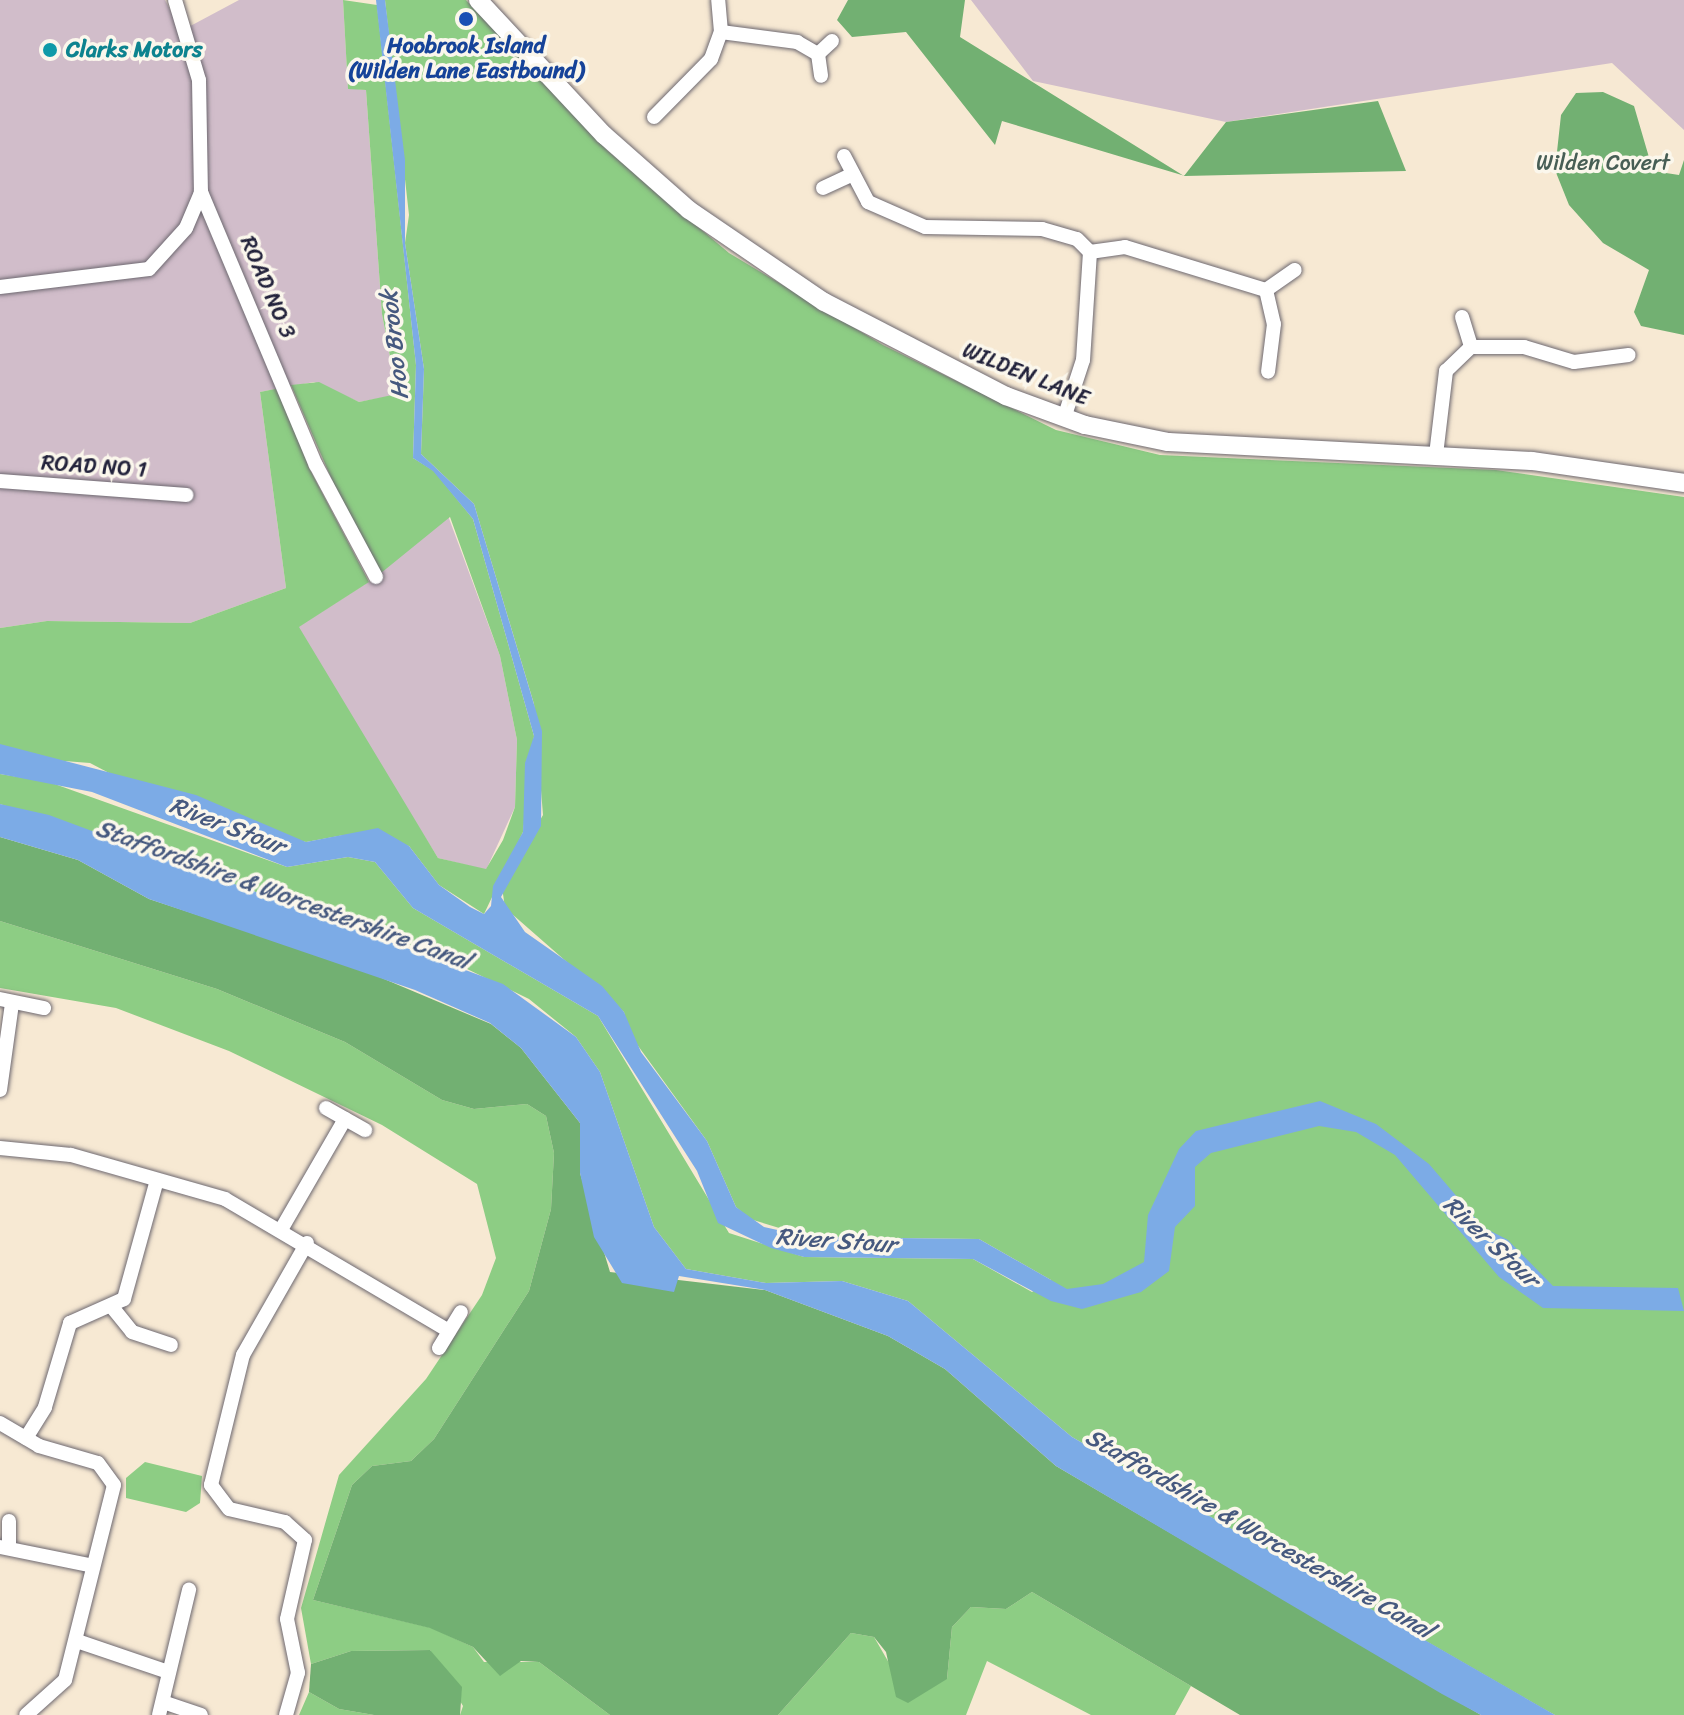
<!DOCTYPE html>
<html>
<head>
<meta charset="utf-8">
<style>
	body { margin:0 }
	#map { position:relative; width:1684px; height:1715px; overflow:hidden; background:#f7e9d3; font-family:Sriracha,sans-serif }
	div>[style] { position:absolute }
	.industrial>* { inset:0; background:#d1bdca }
	.green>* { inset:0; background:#8dcd84 }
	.forest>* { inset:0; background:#72b072 }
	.water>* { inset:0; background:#7cabe6 }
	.roads { filter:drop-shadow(0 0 2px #6d6870) drop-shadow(0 0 2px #6d6870) }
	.minor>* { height:14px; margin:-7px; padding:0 7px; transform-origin:7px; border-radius:7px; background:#fff }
	.tertiary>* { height:18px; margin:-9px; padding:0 9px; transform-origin:9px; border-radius:9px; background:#fff }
	.dots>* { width:22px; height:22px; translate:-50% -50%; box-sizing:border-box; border:4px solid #fbf7ec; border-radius:50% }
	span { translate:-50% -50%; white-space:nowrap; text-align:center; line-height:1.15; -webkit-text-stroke:7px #fbf7ec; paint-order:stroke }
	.transit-label { font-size:22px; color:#164399; font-weight:700 }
	.culture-label { font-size:22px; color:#0d838f; font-weight:700 }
	.left { translate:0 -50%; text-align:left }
	.park-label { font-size:22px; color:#475e55 }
	.street-label { font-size:22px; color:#22223b }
	.water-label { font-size:24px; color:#46597f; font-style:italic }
</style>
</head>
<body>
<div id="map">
	<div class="industrial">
		<i style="clip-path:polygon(0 0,165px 0,181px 31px,239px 0,343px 0,348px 88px,366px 90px,382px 314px,397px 395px,359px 402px,314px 382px,260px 392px,286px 588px,190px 623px,47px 621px,0 628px)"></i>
		<i style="clip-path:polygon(971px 0,1684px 0,1684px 130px,1612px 63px,1226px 122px,1033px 81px)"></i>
		<i style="clip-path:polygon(447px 513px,500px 656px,517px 740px,515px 807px,486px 870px,438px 858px,295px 629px,376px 577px)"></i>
	</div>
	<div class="green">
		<i style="clip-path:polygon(343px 0,377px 5px,416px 365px,413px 458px,434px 471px,473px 519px,534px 736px,523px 832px,484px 914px,439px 885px,409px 846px,344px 835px,306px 842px,174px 807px,90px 763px,0 756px,0 628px,47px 621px,190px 623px,286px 588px,260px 392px,280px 388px,309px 468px,369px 582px,299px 627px,438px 858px,486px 869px,503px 840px,515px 807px,517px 740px,500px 656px,450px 517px,381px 573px,348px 517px,291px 385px,319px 382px,359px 402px,397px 394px,382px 314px,366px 90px,348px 89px)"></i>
		<i style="clip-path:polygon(385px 0,466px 0,608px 151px,729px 253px,883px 345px,1056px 430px,1160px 455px,1496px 470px,1684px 497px,1684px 1715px,1555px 1715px,1542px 1708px,1072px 1437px,908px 1301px,842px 1281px,766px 1283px,686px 1269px,654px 1227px,600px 1072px,576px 1037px,529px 999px,436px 954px,0 804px,0 774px,49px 782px,287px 867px,348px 857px,375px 862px,413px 908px,598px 1016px,729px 1233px,804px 1257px,973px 1259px,1032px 1292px,1051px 1280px,979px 1239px,809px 1237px,750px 1219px,736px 1207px,707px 1141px,628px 1032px,624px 1012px,505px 908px,502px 887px,543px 815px,534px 704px,474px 504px,421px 454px,424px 369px,405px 243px,409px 215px)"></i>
		<i style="clip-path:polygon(0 921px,217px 989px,345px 1042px,442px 1100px,474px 1109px,527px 1104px,546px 1116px,554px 1153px,551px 1209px,529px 1291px,434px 1439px,411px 1461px,372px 1466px,352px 1485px,313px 1600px,432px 1628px,473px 1647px,484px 1662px,539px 1662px,610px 1715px,460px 1715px,463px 1706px,430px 1650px,351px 1651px,311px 1664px,301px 1608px,339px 1475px,426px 1379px,482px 1295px,496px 1258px,477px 1184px,382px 1125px,229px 1051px,116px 1008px,0 988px)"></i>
		<i style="clip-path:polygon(145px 1462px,202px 1476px,200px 1503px,186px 1512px,126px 1498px,126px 1478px)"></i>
		<i style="clip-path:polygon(1032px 1592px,1191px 1686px,1175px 1715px,1091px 1715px,987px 1661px,966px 1715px,778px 1715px,851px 1633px,874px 1637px,896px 1675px,947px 1679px,952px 1627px,971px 1607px,1006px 1609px)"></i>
		<i style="clip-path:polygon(309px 1692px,339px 1709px,374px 1715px,299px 1715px)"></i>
	</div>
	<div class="forest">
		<i style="clip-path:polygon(848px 0,965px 0,960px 37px,1184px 176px,1226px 122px,1378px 101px,1406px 171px,1185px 176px,1002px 121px,995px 145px,906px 32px,852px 37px,837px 20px)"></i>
		<i style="clip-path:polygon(1603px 92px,1634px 106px,1653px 171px,1679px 175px,1684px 160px,1684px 335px,1641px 326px,1634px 312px,1649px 270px,1603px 243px,1569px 205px,1555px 170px,1561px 115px,1576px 93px)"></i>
		<i style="clip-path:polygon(0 837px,78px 860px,149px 899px,358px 968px,491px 1024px,521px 1048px,580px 1123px,580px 1173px,610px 1272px,765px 1290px,888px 1336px,945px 1369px,1056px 1466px,1481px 1715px,1240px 1715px,1032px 1592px,1006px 1609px,971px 1607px,952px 1627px,947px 1679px,908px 1703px,896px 1697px,886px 1652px,874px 1637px,851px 1633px,778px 1715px,610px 1715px,539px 1662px,521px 1661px,500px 1676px,473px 1647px,430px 1628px,313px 1600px,352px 1485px,372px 1466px,411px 1461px,434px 1439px,529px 1291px,551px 1209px,554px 1153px,546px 1116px,527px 1104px,474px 1109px,442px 1100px,345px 1042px,217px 989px,0 921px)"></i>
		<i style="clip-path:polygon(430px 1650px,462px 1687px,460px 1715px,374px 1715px,339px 1709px,309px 1692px,311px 1664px,351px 1651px)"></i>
	</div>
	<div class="water">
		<i style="clip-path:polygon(376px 0,385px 0,405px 160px,405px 243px,424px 369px,421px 454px,474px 504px,542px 731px,541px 826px,501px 897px,525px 932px,602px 986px,624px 1012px,641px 1052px,707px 1141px,736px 1207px,764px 1227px,809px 1237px,979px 1239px,1067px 1289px,1103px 1284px,1144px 1262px,1148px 1215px,1179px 1149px,1196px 1131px,1320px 1101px,1376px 1124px,1429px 1164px,1483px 1227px,1508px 1240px,1553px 1286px,1678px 1288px,1684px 1311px,1543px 1308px,1499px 1277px,1395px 1155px,1356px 1132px,1319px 1126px,1211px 1153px,1195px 1167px,1195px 1206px,1175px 1227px,1169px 1271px,1141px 1292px,1082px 1309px,1051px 1301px,973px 1259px,804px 1257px,771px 1248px,718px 1223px,697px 1171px,598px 1016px,413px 908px,375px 862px,348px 857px,287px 867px,92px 792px,0 774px,0 744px,196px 795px,306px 842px,378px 828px,409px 846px,439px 885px,470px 907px,484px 914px,491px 906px,493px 886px,523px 832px,525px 763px,534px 736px,473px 519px,433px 471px,413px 458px,416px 365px)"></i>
		<i style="clip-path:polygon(0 804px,49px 815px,503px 984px,576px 1037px,600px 1072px,654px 1227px,686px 1269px,766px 1283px,842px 1281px,908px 1301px,1072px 1437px,1555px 1715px,1481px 1715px,1442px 1694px,1056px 1466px,945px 1369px,888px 1336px,765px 1290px,679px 1276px,674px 1292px,622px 1283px,594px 1237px,580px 1173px,580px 1123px,521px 1048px,490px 1023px,415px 990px,149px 899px,78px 860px,0 837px)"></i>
	</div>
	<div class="roads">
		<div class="minor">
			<i style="left:175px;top:0;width:84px;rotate:73.3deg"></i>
			<i style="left:199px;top:80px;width:112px;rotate:89deg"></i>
			<i style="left:201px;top:192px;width:296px;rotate:67.2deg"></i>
			<i style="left:316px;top:465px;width:127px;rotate:61.8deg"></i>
			<i style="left:721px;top:32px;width:77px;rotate:7.5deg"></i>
			<i style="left:797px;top:42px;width:24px;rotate:30deg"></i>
			<i style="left:818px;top:54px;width:22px;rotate:82deg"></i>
			<i style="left:818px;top:54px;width:19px;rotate:-43deg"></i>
			<i style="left:654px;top:117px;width:81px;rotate:-45.5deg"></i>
			<i style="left:711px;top:59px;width:29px;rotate:-70deg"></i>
			<i style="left:721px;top:32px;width:32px;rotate:-95deg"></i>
			<i style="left:844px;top:156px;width:52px;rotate:62.4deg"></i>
			<i style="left:868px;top:202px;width:62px;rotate:23.7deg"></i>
			<i style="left:925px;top:227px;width:117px;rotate:1deg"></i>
			<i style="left:1042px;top:229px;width:36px;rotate:16deg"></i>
			<i style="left:1077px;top:239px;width:18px;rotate:45deg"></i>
			<i style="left:1090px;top:252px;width:108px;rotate:93.7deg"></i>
			<i style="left:1083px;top:360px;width:61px;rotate:108.1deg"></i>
			<i style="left:823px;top:188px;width:33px;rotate:-25deg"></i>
			<i style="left:1090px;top:252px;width:35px;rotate:-8deg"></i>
			<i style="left:1125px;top:247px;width:147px;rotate:17deg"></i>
			<i style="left:1266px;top:290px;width:35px;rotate:77deg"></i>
			<i style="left:1274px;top:324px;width:48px;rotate:97.1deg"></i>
			<i style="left:0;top:287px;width:150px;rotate:-6.9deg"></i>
			<i style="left:149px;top:269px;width:55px;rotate:-47.9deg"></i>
			<i style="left:186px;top:228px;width:39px;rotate:-67deg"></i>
			<i style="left:1266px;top:290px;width:35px;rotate:-35deg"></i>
			<i style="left:1462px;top:317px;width:31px;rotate:73deg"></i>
			<i style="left:1436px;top:455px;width:85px;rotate:-83.2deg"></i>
			<i style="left:1446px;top:371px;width:35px;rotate:-44deg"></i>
			<i style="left:1471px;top:347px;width:53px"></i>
			<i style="left:1524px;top:347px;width:52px;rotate:16.7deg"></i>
			<i style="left:1574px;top:362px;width:55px;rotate:-7.3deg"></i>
			<i style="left:0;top:481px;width:187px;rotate:4.3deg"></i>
			<i style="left:0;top:999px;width:45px;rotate:11.6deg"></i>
			<i style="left:0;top:1090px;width:88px;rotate:-82.1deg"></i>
			<i style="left:326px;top:1108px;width:45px;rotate:29.4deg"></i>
			<i style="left:0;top:1148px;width:71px;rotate:5.6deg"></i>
			<i style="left:71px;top:1155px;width:160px;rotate:15.9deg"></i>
			<i style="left:225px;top:1199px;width:260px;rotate:30.5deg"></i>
			<i style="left:282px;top:1228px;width:126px;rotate:-60deg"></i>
			<i style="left:112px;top:1307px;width:32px;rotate:51deg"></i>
			<i style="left:132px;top:1332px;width:41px;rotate:18.4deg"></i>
			<i style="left:439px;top:1348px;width:42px;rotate:-58.6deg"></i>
			<i style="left:0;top:1423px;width:45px;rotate:30.5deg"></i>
			<i style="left:39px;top:1446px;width:61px;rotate:16.1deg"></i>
			<i style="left:98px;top:1463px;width:27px;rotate:54deg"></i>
			<i style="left:114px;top:1485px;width:201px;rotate:104.1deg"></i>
			<i style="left:65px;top:1680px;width:52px;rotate:138.1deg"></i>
			<i style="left:26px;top:1438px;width:36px;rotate:-58deg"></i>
			<i style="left:45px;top:1407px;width:88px;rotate:-73.4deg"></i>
			<i style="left:70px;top:1323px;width:59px;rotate:-24deg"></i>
			<i style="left:124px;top:1299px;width:123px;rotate:-74.5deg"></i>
			<i style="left:9px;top:1545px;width:24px;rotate:-90deg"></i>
			<i style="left:0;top:1547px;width:95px;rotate:11.5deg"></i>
			<i style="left:77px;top:1641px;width:96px;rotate:18.8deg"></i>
			<i style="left:163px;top:1702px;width:40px;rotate:18.9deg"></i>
			<i style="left:159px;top:1715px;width:129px;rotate:-76.5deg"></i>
			<i style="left:286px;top:1715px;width:44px;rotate:-74.1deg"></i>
			<i style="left:298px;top:1673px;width:55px;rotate:-101.5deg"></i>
			<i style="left:287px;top:1619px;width:81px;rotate:-77.2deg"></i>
			<i style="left:305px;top:1540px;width:27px;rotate:-138deg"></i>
			<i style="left:285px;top:1522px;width:57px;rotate:-166.9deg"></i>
			<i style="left:229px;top:1509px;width:30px;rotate:-127deg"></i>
			<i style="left:211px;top:1485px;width:134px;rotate:-76.2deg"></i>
			<i style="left:243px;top:1355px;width:129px;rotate:-60.3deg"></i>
		</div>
		<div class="tertiary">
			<i style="left:478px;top:0;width:185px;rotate:47deg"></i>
			<i style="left:604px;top:135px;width:113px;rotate:41.4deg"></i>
			<i style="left:689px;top:210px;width:163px;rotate:34.3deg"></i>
			<i style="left:824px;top:302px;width:205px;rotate:27.3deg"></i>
			<i style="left:1006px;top:396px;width:84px;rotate:20.2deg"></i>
			<i style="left:1085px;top:425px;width:85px;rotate:11.6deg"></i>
			<i style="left:1168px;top:442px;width:364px;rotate:3deg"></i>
			<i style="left:1532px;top:461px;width:154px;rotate:8.2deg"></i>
		</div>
	</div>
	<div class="dots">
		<i style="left:466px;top:19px;background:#1a4fb4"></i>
		<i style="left:50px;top:50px;background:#0f9aa8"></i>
	</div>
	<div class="transit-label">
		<span style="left:466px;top:58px">Hoobrook Island<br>(Wilden Lane Eastbound)</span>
	</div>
	<div class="culture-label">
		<span class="left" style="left:66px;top:50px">Clarks Motors</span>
	</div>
	<div class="park-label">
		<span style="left:1603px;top:163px">Wilden Covert</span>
	</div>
	<div class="street-label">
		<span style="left:268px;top:287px;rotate:67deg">ROAD NO 3</span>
		<span style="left:1026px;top:374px;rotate:22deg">WILDEN LANE</span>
		<span style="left:94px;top:466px;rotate:4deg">ROAD NO 1</span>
	</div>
	<div class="water-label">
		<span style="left:395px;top:345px;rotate:-96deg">Hoo Brook</span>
		<span style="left:227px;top:826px;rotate:21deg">River Stour</span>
		<span style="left:283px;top:895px;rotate:20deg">Staffordshire &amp; Worcestershire Canal</span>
		<span style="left:836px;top:1241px;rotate:4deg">River Stour</span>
		<span style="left:1491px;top:1242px;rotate:43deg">River Stour</span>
		<span style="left:1259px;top:1534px;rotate:30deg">Staffordshire &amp; Worcestershire Canal</span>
	</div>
</div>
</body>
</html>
